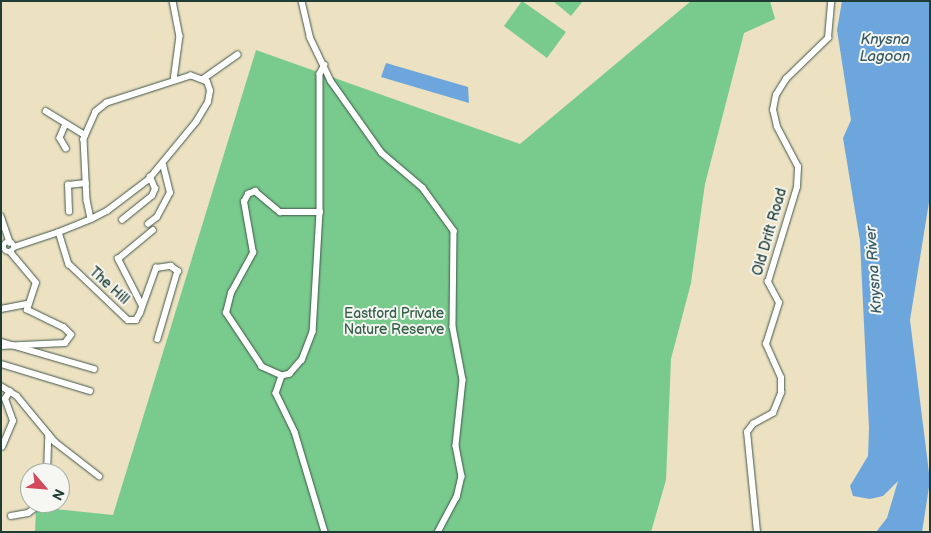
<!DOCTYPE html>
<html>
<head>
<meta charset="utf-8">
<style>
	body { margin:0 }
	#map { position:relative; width:931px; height:533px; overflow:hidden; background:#ece1c1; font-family:"Balsamiq Sans",sans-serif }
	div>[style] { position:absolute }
	.green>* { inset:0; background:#78cb8d }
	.water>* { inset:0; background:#6da6dc }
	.roads { filter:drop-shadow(0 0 1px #3e5649) drop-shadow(0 0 1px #3e5649) }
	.minor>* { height:5.5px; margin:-2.75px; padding:0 2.75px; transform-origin:2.75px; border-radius:2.75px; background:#fff }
	.minor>.ring { margin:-2.75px; padding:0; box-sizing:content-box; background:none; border:5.5px solid #fff; border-radius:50% }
	span { translate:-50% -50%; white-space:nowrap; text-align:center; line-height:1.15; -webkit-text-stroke:4px #f6f6f2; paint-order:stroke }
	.street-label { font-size:14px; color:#1f3d34 }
	.park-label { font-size:14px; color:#35604a }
	.water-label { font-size:15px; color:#365c66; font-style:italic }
	.frame { position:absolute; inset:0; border:2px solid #1f3d34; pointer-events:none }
	.north { position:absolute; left:20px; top:463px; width:50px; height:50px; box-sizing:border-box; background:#f6f6f2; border:1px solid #a0aca6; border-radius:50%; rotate:117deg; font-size:14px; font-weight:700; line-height:20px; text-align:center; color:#1f3d34 }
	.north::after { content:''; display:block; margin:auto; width:18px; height:22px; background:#d1495b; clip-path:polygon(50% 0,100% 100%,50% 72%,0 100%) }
</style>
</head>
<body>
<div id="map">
	<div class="green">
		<i style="clip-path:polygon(522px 1px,566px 32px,547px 58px,504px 26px)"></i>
		<i style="clip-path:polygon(553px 1px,583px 1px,571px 16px)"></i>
		<i style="clip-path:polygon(691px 1px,770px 1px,775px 19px,744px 33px,705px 184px,691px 283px,671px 359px,666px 480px,651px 532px,35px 532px,36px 507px,113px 515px,256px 50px,520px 144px)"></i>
	</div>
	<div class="water">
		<i style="clip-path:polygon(842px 1px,930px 1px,930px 196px,910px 320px,930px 481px,922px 532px,876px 532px,887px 518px,898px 481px,883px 496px,870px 499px,853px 496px,850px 486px,868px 456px,869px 428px,860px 241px,843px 138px,851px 120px,837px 30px)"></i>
		<i style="clip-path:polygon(386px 63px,468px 87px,469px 103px,381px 77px)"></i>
	</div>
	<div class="roads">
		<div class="minor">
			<i style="left:173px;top:1px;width:36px;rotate:79deg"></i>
			<i style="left:180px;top:36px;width:45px;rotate:97.6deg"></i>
			<i style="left:302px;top:1px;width:37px;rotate:77deg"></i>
			<i style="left:310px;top:37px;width:49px;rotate:64.5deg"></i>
			<i style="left:331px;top:81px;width:88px;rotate:54.7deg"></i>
			<i style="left:382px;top:153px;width:54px;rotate:40.5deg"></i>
			<i style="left:423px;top:188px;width:53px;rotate:54.2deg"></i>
			<i style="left:454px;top:231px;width:96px;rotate:90.6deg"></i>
			<i style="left:453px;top:327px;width:54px;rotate:79.3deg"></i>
			<i style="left:463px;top:380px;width:66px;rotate:96.1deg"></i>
			<i style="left:456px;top:446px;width:31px;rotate:79deg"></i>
			<i style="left:462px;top:476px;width:22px;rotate:103deg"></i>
			<i style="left:457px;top:497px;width:40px;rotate:118deg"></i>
			<i style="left:325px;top:65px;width:10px;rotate:119deg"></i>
			<i style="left:320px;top:74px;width:138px;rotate:90deg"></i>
			<i style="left:320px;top:212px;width:120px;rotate:93.3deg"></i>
			<i style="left:313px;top:332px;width:30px;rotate:111deg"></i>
			<i style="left:302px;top:360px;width:18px;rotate:131deg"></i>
			<i style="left:290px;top:374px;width:8px;rotate:166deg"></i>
			<i style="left:282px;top:376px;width:18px;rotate:109deg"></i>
			<i style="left:276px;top:393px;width:43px;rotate:64deg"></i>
			<i style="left:295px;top:432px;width:104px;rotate:73.3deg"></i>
			<i style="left:203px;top:79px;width:42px;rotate:-35.2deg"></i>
			<i style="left:46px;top:111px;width:46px;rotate:31.6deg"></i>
			<i style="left:66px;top:124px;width:15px;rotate:113deg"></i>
			<i style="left:60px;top:138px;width:12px;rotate:59deg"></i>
			<i style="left:69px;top:212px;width:27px;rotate:-92deg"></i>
			<i style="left:68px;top:185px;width:18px;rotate:-6deg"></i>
			<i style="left:1px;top:216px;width:28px;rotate:71deg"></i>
			<i style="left:122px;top:220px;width:38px;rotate:-39deg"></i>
			<i style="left:152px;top:196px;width:8px;rotate:-67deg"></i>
			<i style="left:155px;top:189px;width:13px;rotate:-113deg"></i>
			<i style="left:148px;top:224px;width:11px;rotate:-38deg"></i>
			<i style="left:157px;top:217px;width:27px;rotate:-62deg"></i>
			<i style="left:170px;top:193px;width:30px;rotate:-104deg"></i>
			<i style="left:59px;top:232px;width:34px;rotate:73deg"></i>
			<i style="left:69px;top:264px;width:81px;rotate:43.5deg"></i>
			<i style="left:128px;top:320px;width:8px"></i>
			<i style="left:136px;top:320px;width:8px;rotate:-60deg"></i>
			<i style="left:140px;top:313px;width:48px;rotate:-70.4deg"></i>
			<i style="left:156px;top:268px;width:15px;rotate:-8deg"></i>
			<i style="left:171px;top:266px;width:9px;rotate:36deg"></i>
			<i style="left:178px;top:271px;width:71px;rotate:106.4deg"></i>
			<i class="ring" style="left:3.5px;top:241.5px;width:5.5px;height:5.5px"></i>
			<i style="left:14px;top:247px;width:47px;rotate:-18.4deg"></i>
			<i style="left:59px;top:232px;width:35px;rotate:-22deg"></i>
			<i style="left:91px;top:219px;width:18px;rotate:-27deg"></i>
			<i style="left:107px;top:211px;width:53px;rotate:-37.3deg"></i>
			<i style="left:149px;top:179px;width:74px;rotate:-50.5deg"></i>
			<i style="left:196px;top:122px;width:23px;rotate:-59deg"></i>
			<i style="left:208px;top:102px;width:11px;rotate:-80deg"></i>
			<i style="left:210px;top:91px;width:9px;rotate:-108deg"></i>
			<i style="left:207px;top:82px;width:17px;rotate:-159deg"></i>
			<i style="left:191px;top:76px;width:88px;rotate:162.2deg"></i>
			<i style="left:107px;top:103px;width:14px;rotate:141deg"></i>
			<i style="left:96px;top:112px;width:30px;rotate:114deg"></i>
			<i style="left:84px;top:139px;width:61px;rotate:87.2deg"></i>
			<i style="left:87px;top:200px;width:19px;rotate:78deg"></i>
			<i style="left:142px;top:306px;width:53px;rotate:-117.1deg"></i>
			<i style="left:118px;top:259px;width:45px;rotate:-39.6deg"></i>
			<i style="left:1px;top:309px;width:26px;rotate:-11deg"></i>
			<i style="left:1px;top:342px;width:97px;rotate:16.2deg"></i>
			<i style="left:1px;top:346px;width:64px;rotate:-2.7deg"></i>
			<i style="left:65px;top:343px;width:10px;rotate:-53deg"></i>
			<i style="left:71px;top:335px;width:10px;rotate:-135deg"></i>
			<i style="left:64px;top:328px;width:41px;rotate:-154.1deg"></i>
			<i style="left:27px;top:310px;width:28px;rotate:-72deg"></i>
			<i style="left:36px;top:283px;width:40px;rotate:-130deg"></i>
			<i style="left:1px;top:364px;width:93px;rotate:16.9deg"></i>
			<i style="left:282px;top:376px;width:22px;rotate:-156deg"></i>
			<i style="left:262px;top:367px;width:65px;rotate:-123.7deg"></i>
			<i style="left:226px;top:313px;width:21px;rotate:-76deg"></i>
			<i style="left:231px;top:293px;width:46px;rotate:-61.2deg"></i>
			<i style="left:253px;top:253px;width:52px;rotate:-100deg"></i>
			<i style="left:244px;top:202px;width:9px;rotate:-63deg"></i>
			<i style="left:248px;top:194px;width:8px;rotate:-23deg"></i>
			<i style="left:255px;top:191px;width:33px;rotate:40deg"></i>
			<i style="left:280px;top:212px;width:40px"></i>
			<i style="left:1px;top:386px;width:19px;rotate:32deg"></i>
			<i style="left:17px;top:396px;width:60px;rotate:50.4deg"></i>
			<i style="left:55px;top:442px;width:56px;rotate:37.7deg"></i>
			<i style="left:2px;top:447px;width:28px;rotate:-67deg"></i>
			<i style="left:13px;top:421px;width:23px;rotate:-110deg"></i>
			<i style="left:5px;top:399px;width:9px;rotate:-58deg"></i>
			<i style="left:47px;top:473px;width:38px;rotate:-88deg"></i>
			<i style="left:11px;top:516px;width:17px;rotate:-10deg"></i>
			<i style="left:28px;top:513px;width:17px;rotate:-36deg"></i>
			<i style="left:757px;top:532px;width:100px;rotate:-95.7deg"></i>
			<i style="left:747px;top:432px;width:10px;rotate:-53deg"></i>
			<i style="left:753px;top:424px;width:23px;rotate:-29deg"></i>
			<i style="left:773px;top:413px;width:22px;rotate:-68deg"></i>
			<i style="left:781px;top:393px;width:15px;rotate:-90deg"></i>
			<i style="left:781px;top:378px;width:37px;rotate:-114deg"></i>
			<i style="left:766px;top:344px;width:43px;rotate:-72.4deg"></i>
			<i style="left:779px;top:303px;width:24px;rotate:-118deg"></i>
			<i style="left:768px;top:282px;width:99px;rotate:-73deg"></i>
			<i style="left:797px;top:187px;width:20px;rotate:-87deg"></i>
			<i style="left:798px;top:167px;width:45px;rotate:-117.7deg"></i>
			<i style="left:777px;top:127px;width:17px;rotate:-103deg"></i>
			<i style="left:773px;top:110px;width:15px;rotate:-79deg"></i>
			<i style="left:776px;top:95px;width:19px;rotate:-58deg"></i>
			<i style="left:786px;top:79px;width:59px;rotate:-44.3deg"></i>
			<i style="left:828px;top:38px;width:37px;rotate:-85deg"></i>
		</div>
	</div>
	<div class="street-label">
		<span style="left:770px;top:232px;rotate:-74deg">Old Drift Road</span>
		<span style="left:109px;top:286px;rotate:42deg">The Hill</span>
	</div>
	<div class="park-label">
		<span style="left:394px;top:322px">Eastford Private<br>Nature Reserve</span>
	</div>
	<div class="water-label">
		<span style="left:885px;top:48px">Knysna<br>Lagoon</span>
		<span style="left:874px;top:270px;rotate:-94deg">Knysna River</span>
	</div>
	<div class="frame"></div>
	<div class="north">N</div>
</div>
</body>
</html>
